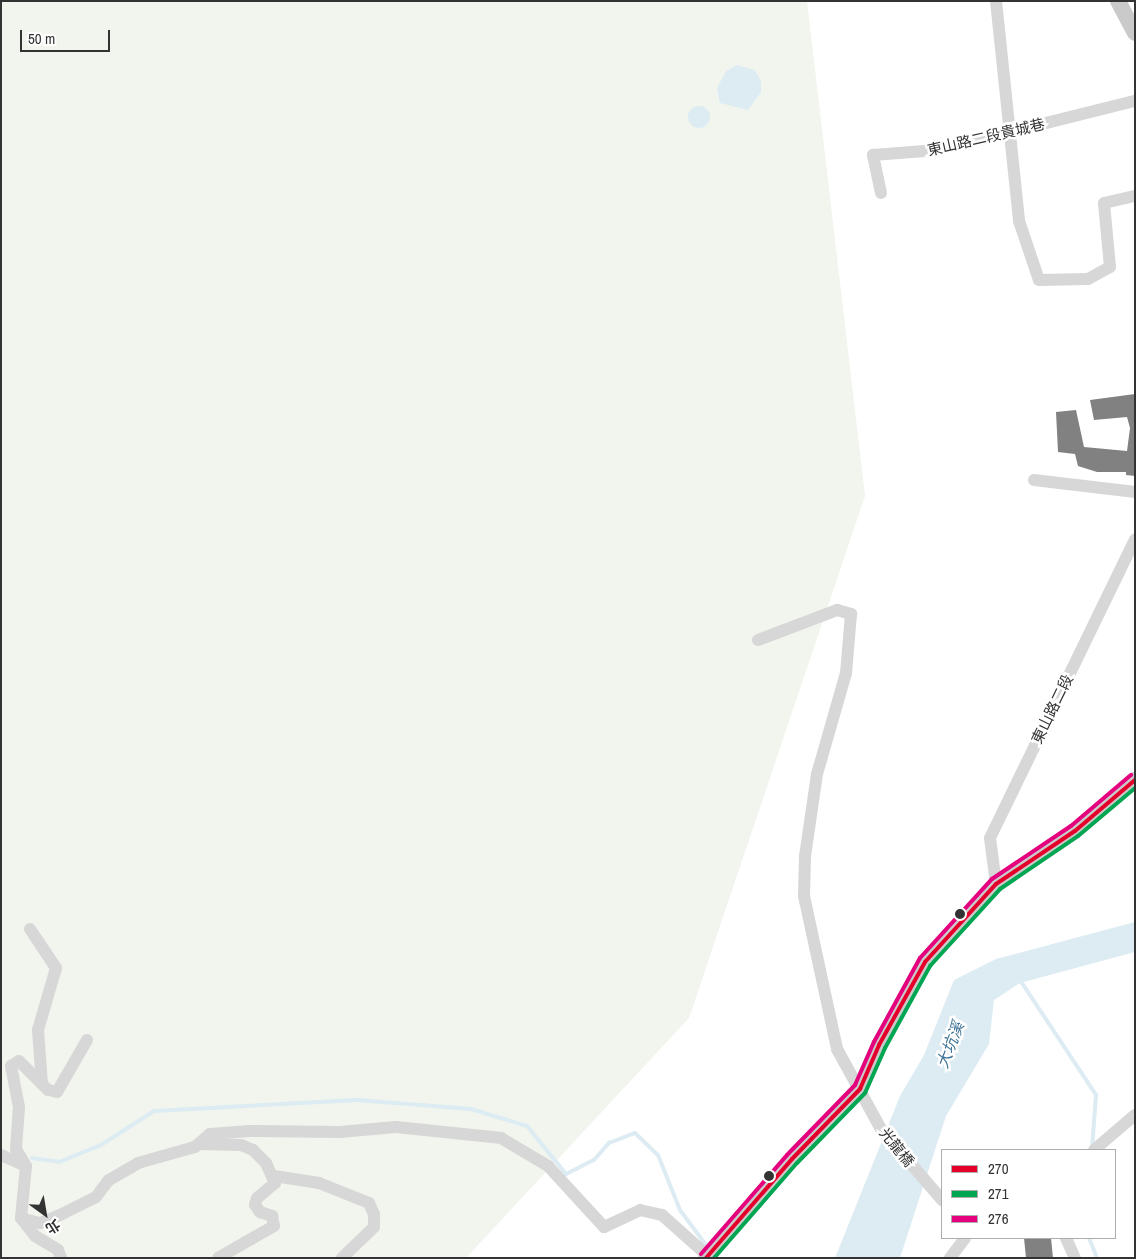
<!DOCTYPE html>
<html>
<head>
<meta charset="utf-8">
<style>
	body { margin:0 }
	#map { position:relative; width:1136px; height:1259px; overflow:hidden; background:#fff; font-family:"Archivo Narrow","Noto Sans TC",sans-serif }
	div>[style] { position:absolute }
	.green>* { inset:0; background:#f1f5ed }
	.water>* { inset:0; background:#ddebf3 }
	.round { border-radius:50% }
	.stream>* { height:4px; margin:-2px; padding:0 2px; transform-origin:2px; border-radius:2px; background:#ddebf3 }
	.building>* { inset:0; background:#818181 }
	.minor>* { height:12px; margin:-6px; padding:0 6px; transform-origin:6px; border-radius:6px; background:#d7d7d7 }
	.major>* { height:16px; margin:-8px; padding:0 8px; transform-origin:8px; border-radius:8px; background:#cacaca }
	.bus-1>* { height:4px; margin:-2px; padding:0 2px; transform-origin:2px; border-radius:2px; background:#e4002b }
	.bus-2>* { height:4px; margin:-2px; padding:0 2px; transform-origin:2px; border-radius:2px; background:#00a651 }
	.bus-3>* { height:4px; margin:-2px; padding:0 2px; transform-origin:2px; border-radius:2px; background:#e5007d }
	.dots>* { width:14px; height:14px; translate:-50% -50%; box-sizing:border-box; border:2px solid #fff; border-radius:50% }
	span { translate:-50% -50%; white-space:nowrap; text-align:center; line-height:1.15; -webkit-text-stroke:5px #fff; paint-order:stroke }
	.street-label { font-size:15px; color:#333 }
	.water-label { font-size:16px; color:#3f7597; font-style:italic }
	.frame { position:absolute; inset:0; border:2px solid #333; pointer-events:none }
	.legend { position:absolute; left:941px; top:1149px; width:175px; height:90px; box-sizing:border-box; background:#fff; border:1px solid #adadad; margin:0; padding:6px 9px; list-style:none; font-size:15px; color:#333 }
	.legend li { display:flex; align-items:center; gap:10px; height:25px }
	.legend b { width:25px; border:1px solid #adadad }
	.north { position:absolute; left:20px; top:1189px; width:50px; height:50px; -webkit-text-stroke:4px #fff; paint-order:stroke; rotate:148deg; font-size:14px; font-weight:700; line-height:20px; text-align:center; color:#333 }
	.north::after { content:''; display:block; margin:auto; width:18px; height:22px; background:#333; clip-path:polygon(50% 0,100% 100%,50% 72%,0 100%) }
	.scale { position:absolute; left:20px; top:30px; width:90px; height:22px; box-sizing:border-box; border:2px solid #333; border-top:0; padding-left:6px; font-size:15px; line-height:18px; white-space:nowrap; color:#333; -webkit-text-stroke:4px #fff; paint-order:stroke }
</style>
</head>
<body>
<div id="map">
	<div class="green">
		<i style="clip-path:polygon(1px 1px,807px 1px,865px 496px,689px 1018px,466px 1258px,1px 1258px)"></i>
	</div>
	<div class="water">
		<i style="clip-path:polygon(737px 65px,755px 70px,761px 81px,761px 92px,748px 110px,720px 103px,717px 88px,726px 71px)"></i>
		<i class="round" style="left:688px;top:106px;width:22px;height:22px"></i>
		<i style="clip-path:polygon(1135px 922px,1135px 952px,1020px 983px,994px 1000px,989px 1044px,946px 1116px,900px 1258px,835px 1258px,900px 1096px,924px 1055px,954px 980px,996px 959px)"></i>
	</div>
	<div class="stream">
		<i style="left:1020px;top:980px;width:138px;rotate:56.5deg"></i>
		<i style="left:1096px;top:1095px;width:53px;rotate:94.3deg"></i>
		<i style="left:32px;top:1158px;width:27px;rotate:8deg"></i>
		<i style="left:59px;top:1162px;width:45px;rotate:-22deg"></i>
		<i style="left:101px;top:1145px;width:63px;rotate:-32.7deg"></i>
		<i style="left:154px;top:1111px;width:203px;rotate:-3.1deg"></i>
		<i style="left:357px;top:1100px;width:114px;rotate:4.5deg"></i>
		<i style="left:471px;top:1109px;width:59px;rotate:16.9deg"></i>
		<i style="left:527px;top:1126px;width:62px;rotate:50.9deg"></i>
		<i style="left:566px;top:1174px;width:31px;rotate:-27deg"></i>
		<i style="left:594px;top:1160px;width:23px;rotate:-49deg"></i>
		<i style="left:609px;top:1143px;width:28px;rotate:-21deg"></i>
		<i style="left:635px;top:1133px;width:32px;rotate:44deg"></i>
		<i style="left:658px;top:1155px;width:59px;rotate:68.2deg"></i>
		<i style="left:680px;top:1210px;width:49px;rotate:53.4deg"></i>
		<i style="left:1089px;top:1238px;width:22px;rotate:68deg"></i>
	</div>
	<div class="building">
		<i style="clip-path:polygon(1135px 394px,1135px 476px,1126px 475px,1126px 472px,1097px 472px,1078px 466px,1075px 454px,1058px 452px,1056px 412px,1076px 410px,1084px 447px,1127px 451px,1130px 428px,1127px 417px,1094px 420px,1090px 400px)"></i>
		<i style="clip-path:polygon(1024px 1238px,1051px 1238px,1053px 1258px,1026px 1258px)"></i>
	</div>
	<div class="minor">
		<i style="left:996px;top:1px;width:221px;rotate:84deg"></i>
		<i style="left:1019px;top:221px;width:62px;rotate:71.3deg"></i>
		<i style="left:1039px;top:280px;width:49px;rotate:-1.2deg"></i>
		<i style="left:1088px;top:279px;width:25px;rotate:-29deg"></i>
		<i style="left:1110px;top:267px;width:64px;rotate:-95.4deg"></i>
		<i style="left:1104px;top:203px;width:32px;rotate:-13deg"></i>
		<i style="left:881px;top:193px;width:39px;rotate:-102deg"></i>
		<i style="left:873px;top:155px;width:65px;rotate:-4.4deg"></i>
		<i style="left:938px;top:150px;width:203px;rotate:-14deg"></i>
		<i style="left:1034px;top:480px;width:102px;rotate:6.8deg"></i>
		<i style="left:758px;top:640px;width:85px;rotate:-20.8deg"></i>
		<i style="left:837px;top:610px;width:15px;rotate:16deg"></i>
		<i style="left:851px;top:614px;width:59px;rotate:94.8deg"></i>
		<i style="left:846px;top:673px;width:105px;rotate:106deg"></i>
		<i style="left:817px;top:774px;width:83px;rotate:98.3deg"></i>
		<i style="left:805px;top:856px;width:40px;rotate:91.4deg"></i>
		<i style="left:804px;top:896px;width:157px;rotate:77.8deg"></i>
		<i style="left:837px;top:1049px;width:91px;rotate:61.2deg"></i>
		<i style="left:881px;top:1129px;width:94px;rotate:49.3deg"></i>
		<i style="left:996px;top:884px;width:46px;rotate:-97.4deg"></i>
		<i style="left:990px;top:838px;width:332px;rotate:-64.1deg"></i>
		<i style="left:30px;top:929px;width:47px;rotate:56.3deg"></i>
		<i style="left:56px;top:968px;width:65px;rotate:106.2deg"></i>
		<i style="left:38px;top:1030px;width:54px;rotate:85.8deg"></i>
		<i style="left:87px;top:1040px;width:60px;rotate:120deg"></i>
		<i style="left:57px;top:1092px;width:9px;rotate:-167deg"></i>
		<i style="left:48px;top:1090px;width:41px;rotate:-135deg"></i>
		<i style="left:19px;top:1061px;width:9px;rotate:148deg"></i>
		<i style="left:11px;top:1066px;width:42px;rotate:79deg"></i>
		<i style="left:19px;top:1107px;width:42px;rotate:94.1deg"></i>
		<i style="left:16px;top:1149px;width:20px;rotate:60deg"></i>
		<i style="left:26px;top:1166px;width:52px;rotate:95.5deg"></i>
		<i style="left:21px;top:1218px;width:20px;rotate:15deg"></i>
		<i style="left:40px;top:1223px;width:22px;rotate:-22deg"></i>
		<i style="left:60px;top:1215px;width:40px;rotate:-26.6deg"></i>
		<i style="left:96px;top:1197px;width:21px;rotate:-53deg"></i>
		<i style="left:109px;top:1180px;width:34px;rotate:-30deg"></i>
		<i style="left:138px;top:1163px;width:59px;rotate:-15.7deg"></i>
		<i style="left:195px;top:1147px;width:20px;rotate:-41deg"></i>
		<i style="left:210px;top:1134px;width:40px;rotate:-4.3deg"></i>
		<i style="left:250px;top:1131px;width:90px;rotate:0.6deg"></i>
		<i style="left:340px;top:1132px;width:56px;rotate:-5.1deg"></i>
		<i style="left:396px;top:1127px;width:106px;rotate:6deg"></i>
		<i style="left:501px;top:1138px;width:55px;rotate:30.8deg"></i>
		<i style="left:548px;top:1166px;width:83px;rotate:47.4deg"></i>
		<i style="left:604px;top:1227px;width:40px;rotate:-25deg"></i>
		<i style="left:640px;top:1210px;width:23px;rotate:13deg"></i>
		<i style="left:662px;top:1215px;width:62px;rotate:41.7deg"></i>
		<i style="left:198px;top:1144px;width:43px;rotate:1.3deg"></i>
		<i style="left:241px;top:1145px;width:13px;rotate:23deg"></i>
		<i style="left:253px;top:1150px;width:18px;rotate:45deg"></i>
		<i style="left:266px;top:1163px;width:22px;rotate:66deg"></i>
		<i style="left:275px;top:1183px;width:23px;rotate:140deg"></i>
		<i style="left:257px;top:1198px;width:7px;rotate:106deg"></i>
		<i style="left:255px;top:1205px;width:9px;rotate:54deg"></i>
		<i style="left:260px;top:1212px;width:13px;rotate:18deg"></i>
		<i style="left:272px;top:1216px;width:10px;rotate:79deg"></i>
		<i style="left:274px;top:1226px;width:64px;rotate:150.3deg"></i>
		<i style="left:1094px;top:1150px;width:54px;rotate:-40.5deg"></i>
		<i style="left:1px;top:1155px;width:27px;rotate:24deg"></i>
		<i style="left:274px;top:1176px;width:46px;rotate:8.8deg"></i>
		<i style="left:319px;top:1183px;width:54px;rotate:21.8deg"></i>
		<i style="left:369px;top:1203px;width:12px;rotate:66deg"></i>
		<i style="left:374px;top:1214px;width:13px;rotate:90deg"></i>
		<i style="left:374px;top:1227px;width:45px;rotate:135.9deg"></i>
		<i style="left:21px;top:1218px;width:23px;rotate:52deg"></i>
		<i style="left:35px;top:1236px;width:27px;rotate:31deg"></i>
		<i style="left:58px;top:1250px;width:9px;rotate:69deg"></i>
		<i style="left:1066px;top:1238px;width:22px;rotate:66deg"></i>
		<i style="left:950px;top:1258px;width:25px;rotate:-53deg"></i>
	</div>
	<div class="major">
		<i style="left:1118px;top:1px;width:36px;rotate:62deg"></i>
		<i style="left:706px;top:1258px;width:131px;rotate:-49deg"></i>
		<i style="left:792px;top:1159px;width:98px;rotate:-45.8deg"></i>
		<i style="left:860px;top:1089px;width:48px;rotate:-66.6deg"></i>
		<i style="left:879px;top:1045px;width:95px;rotate:-61deg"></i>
		<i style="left:925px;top:962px;width:105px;rotate:-47.7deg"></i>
		<i style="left:996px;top:884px;width:95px;rotate:-33.9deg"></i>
		<i style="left:1075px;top:831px;width:79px;rotate:-40.4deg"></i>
	</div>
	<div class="bus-1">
		<i style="left:706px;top:1258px;width:131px;rotate:-49deg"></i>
		<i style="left:792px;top:1159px;width:98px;rotate:-45.8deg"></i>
		<i style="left:860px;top:1089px;width:48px;rotate:-66.6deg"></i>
		<i style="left:879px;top:1045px;width:95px;rotate:-61deg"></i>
		<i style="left:925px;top:962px;width:105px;rotate:-47.7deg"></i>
		<i style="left:996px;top:884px;width:95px;rotate:-33.9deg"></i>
		<i style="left:1075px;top:831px;width:79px;rotate:-40.4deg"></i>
	</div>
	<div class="bus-2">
		<i style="left:714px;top:1258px;width:126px;rotate:-48.9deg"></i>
		<i style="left:797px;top:1163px;width:98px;rotate:-45.8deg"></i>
		<i style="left:865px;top:1093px;width:49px;rotate:-66deg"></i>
		<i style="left:885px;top:1048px;width:94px;rotate:-61.2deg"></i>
		<i style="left:930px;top:966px;width:104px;rotate:-47.7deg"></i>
		<i style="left:1000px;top:889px;width:94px;rotate:-34.2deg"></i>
		<i style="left:1078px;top:836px;width:75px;rotate:-40.1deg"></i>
	</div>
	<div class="bus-3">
		<i style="left:701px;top:1254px;width:131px;rotate:-49deg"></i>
		<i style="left:787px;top:1155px;width:98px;rotate:-45.8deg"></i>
		<i style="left:855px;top:1085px;width:47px;rotate:-66.2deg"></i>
		<i style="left:874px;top:1042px;width:96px;rotate:-61.3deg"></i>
		<i style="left:920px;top:958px;width:107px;rotate:-47.7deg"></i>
		<i style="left:992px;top:879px;width:95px;rotate:-33.9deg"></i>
		<i style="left:1071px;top:826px;width:79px;rotate:-40.4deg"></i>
	</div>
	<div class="dots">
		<i style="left:960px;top:914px;background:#333"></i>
		<i style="left:769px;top:1176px;background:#333"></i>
	</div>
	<div class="street-label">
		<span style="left:986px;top:137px;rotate:-13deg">東山路二段貴城巷</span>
		<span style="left:1052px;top:709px;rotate:-64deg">東山路二段</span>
		<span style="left:897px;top:1147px;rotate:51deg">光龍橋</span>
	</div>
	<div class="water-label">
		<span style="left:950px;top:1045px;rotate:-69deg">大坑溪</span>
	</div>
	<div class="frame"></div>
	<ul class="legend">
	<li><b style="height:6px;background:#e4002b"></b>270</li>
	<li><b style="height:6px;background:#00a651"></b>271</li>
	<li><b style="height:6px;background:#e5007d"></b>276</li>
	</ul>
	<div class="north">北</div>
	<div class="scale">50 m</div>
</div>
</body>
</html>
